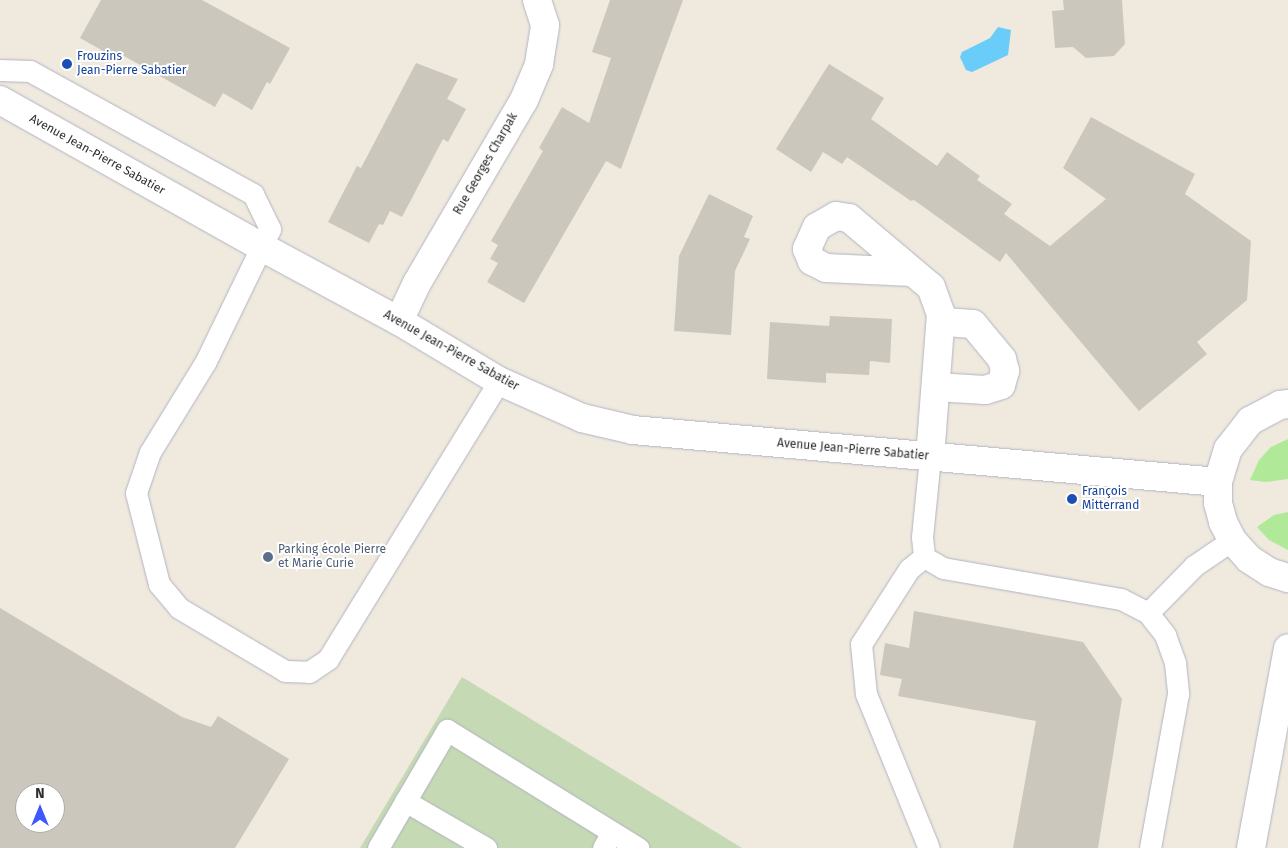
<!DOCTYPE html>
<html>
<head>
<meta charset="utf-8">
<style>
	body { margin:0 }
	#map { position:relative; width:1288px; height:848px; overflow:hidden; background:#efe9de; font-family:"Fira Sans",sans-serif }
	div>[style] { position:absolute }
	.green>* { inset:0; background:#b0e997 }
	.cemetery>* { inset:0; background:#c5dab4 }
	.water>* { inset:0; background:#6accf8 }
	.building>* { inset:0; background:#cbc7bd }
	.roads { filter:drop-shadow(0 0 1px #b2b4c1) drop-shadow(0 0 1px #b2b4c1) }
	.lane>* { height:21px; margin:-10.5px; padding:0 10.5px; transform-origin:10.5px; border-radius:10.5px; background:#fff }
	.street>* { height:28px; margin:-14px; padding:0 14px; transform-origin:14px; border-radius:14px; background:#fff }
	.secondary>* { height:28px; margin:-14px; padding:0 14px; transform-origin:14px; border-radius:14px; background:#fff }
	.dots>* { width:14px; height:14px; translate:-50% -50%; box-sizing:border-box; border:2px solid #fff; border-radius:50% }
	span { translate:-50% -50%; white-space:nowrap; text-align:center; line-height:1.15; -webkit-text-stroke:4px #fff; paint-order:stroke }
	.transit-label { font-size:12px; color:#164399 }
	.left { translate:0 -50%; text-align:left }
	.street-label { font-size:12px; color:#2d2d2d }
	.service-label { font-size:12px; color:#4e5e75 }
	.north { position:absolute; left:15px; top:783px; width:50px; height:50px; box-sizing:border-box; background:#fff; border:1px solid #ababab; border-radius:50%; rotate:0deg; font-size:14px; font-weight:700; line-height:20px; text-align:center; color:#2d2d2d }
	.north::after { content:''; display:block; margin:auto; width:18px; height:22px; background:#3c58ff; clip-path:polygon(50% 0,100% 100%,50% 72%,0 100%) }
</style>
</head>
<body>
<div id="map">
	<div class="green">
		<i style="clip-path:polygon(1288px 439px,1288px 479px,1266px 482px,1250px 480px,1259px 460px,1271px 447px)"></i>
		<i style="clip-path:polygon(1288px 512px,1288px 550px,1269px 540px,1257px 527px,1274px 515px)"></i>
	</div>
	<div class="cemetery">
		<i style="clip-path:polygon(462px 677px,742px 848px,360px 848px)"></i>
	</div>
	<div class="water">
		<i style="clip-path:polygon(998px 27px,1011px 30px,1008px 55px,972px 72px,966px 70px,960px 57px,962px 52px,990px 38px)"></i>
	</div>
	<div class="building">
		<i style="clip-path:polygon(101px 0,202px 0,290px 48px,270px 84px,267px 82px,252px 110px,223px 93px,215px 107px,117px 52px,114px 57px,80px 38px)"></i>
		<i style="clip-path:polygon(610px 0,683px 0,621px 169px,606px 161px,524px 303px,487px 282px,498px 263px,490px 259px,498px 245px,491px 241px,543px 151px,539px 148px,562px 107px,589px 123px,611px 58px,592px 52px)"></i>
		<i style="clip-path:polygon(1063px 0,1122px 0,1125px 44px,1114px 56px,1086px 58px,1073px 47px,1055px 48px,1052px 11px,1064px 10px)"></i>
		<i style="clip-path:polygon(416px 63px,458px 79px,447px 99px,466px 109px,448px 142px,443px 139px,402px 217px,390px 211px,383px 225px,379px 224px,369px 243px,328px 222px,357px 166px,361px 168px)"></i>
		<i style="clip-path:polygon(829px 64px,884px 98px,871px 119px,937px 166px,947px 152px,980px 176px,977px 180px,1012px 204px,1004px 214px,1050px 246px,1106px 199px,1063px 168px,1091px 117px,1195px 174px,1185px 194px,1251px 241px,1247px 300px,1197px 342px,1207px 354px,1139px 411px,1006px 253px,1000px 262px,914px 200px,911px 201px,847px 157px,842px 164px,823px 152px,811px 172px,776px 149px)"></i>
		<i style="clip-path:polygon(709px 194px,753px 216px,744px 237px,750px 239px,735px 271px,731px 335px,674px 331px,679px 256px)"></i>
		<i style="clip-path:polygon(830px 316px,892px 319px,890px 363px,870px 361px,869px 375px,826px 373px,826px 383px,767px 379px,770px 322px,829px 326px)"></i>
		<i style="clip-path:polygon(evenodd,0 608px,182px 717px,211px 727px,218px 716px,289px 759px,235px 848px,0 848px,0 608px,25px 793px,55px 793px,55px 823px,25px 823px,25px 793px)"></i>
		<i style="clip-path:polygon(914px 611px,1083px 642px,1122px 699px,1098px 848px,1013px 848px,1036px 721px,898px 696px,902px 679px,880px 675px,885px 643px,909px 648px)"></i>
	</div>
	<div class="roads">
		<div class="lane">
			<i style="left:0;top:70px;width:30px;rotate:2deg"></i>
			<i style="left:30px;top:71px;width:255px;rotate:28.9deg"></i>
			<i style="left:253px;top:194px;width:39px;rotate:64deg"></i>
			<i style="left:270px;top:229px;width:147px;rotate:115.9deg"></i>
			<i style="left:206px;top:361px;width:107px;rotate:121.6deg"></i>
			<i style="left:150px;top:452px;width:43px;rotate:108.9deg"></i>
			<i style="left:136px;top:493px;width:94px;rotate:75.8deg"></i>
			<i style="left:159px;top:584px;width:31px;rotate:50deg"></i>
			<i style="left:179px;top:608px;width:123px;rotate:30.7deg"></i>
			<i style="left:285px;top:671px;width:24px;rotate:2deg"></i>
			<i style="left:309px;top:672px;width:23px;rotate:-34deg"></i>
			<i style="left:328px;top:659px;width:326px;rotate:-58.4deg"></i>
			<i style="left:930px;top:457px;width:80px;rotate:95.7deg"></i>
			<i style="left:922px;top:537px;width:20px;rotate:84deg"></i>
			<i style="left:924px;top:557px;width:22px;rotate:30deg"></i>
			<i style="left:943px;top:568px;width:181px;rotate:9.9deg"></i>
			<i style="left:1121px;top:599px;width:30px;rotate:27deg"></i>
			<i style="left:1148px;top:613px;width:28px;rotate:52deg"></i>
			<i style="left:1165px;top:635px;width:30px;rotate:70deg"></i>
			<i style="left:1175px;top:663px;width:31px;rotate:84deg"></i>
			<i style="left:1178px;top:694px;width:157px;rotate:100.3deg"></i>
			<i style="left:924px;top:557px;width:19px;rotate:141deg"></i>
			<i style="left:909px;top:569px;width:89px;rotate:122.6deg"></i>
			<i style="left:861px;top:644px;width:50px;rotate:84.3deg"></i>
			<i style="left:866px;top:694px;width:166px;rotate:67.8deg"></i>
			<i style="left:1148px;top:613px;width:66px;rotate:-45.6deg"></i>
			<i style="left:1194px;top:566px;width:46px;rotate:-34.4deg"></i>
			<i style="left:405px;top:801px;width:94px;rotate:30.1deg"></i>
			<i style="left:378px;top:848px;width:137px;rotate:-59.7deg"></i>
			<i style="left:447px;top:730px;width:225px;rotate:31.7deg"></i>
			<i style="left:603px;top:848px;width:18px;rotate:-61deg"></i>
		</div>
		<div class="street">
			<i style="left:0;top:100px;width:300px;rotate:29.3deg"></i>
			<i style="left:262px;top:247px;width:156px;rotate:28.4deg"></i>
			<i style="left:399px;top:321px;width:117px;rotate:31deg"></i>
			<i style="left:499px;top:381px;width:91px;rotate:24deg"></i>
			<i style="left:582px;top:418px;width:52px;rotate:13.2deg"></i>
			<i style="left:633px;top:430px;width:587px;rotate:5.08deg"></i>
			<i style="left:912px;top:272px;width:86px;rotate:-177.3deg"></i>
			<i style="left:826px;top:268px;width:16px;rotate:-153deg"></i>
			<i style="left:812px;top:261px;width:13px;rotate:-113deg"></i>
			<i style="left:807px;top:249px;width:24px;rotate:-66deg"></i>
			<i style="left:817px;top:227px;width:22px;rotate:-30deg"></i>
			<i style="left:836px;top:216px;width:13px;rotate:9deg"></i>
			<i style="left:849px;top:218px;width:107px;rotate:40.1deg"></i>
			<i style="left:931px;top:287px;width:29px;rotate:70deg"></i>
			<i style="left:941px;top:314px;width:143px;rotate:94.4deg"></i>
			<i style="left:399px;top:321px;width:42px;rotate:-64.7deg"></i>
			<i style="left:417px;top:283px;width:212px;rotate:-59.7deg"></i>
			<i style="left:524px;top:100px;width:39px;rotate:-67deg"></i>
			<i style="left:539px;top:64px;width:39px;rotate:-81deg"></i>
			<i style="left:545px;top:25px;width:26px;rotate:-108deg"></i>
			<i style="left:936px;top:387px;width:49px;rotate:3.5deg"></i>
			<i style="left:985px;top:390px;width:17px;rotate:-17deg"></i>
			<i style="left:1001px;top:385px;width:15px;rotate:-74deg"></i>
			<i style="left:1005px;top:371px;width:12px;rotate:-104deg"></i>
			<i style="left:1002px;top:359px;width:45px;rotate:-129.6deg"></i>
			<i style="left:973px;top:324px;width:32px;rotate:-176deg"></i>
		</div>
		<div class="secondary">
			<i style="left:1288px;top:404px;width:8px;rotate:173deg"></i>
			<i style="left:1280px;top:405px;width:34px;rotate:152deg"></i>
			<i style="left:1250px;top:421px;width:36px;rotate:128deg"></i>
			<i style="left:1228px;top:449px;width:34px;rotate:107deg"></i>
			<i style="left:1218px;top:482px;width:21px;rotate:90deg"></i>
			<i style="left:1218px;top:503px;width:20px;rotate:75deg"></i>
			<i style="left:1223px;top:522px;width:20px;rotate:63deg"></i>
			<i style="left:1232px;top:540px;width:25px;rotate:48deg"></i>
			<i style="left:1249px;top:559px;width:24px;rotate:33deg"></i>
			<i style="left:1269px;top:572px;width:20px;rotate:18deg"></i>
			<i style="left:1251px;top:848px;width:203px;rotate:-79.5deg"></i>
		</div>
	</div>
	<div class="dots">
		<i style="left:67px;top:64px;background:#1a4fb4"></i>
		<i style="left:1072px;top:499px;background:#1a4fb4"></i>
		<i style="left:268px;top:557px;background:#5c6f8a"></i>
	</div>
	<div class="transit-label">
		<span class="left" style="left:77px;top:64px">Frouzins<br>Jean-Pierre Sabatier</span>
		<span class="left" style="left:1082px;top:499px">François<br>Mitterrand</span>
	</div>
	<div class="street-label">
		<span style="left:97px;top:155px;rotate:29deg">Avenue Jean-Pierre Sabatier</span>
		<span style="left:486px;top:164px;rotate:-60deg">Rue Georges Charpak</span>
		<span style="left:451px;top:351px;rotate:29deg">Avenue Jean-Pierre Sabatier</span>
		<span style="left:853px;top:450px;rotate:5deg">Avenue Jean-Pierre Sabatier</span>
	</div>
	<div class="service-label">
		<span class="left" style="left:278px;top:557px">Parking école Pierre<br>et Marie Curie</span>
	</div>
	<div class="north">N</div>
</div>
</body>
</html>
